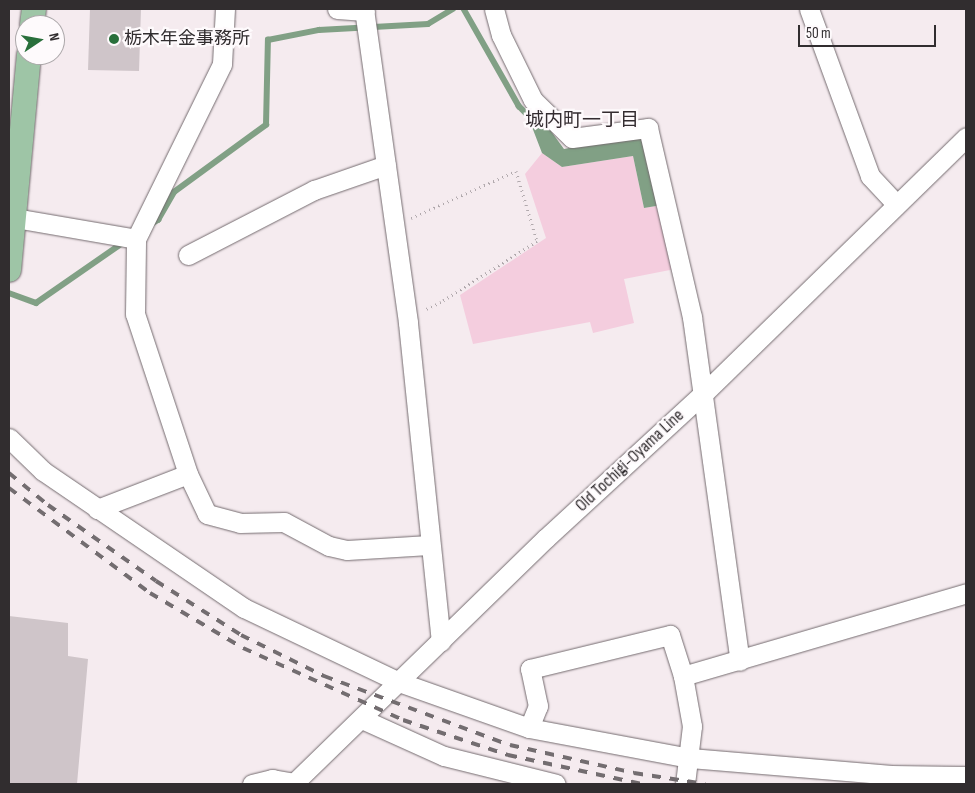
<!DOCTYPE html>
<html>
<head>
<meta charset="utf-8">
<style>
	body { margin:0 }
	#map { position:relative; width:975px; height:793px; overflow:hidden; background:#f5ebef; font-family:"Sofia Sans Condensed","Noto Sans JP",sans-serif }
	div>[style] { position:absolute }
	.green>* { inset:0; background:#f4cdde }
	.water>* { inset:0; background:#81a085 }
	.stream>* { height:5.5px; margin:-2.75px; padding:0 2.75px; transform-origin:2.75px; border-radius:2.75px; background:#81a085 }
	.building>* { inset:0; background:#cfc5c9 }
	.path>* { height:3px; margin-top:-1.5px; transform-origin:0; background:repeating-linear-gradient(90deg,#b1a9ad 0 1px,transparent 0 5px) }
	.roads { filter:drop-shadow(0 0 1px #746b6f) drop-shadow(0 0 1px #746b6f) }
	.minor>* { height:19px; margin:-9.5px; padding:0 9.5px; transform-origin:9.5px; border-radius:9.5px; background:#fff }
	.major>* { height:24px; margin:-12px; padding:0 12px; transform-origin:12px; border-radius:12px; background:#9ec5a6 }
	.rail>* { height:4px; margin-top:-2px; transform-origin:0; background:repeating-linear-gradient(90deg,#736d70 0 9px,transparent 0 18px) }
	.dots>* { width:14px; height:14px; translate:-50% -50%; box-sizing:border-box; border:2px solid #fefafc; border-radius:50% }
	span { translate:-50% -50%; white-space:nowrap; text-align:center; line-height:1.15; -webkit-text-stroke:4.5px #fefafc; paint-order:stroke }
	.poi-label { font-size:18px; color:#312d2f }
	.left { translate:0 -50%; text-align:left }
	.street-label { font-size:18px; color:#312d2f }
	.neighbourhood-label { font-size:19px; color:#342c30 }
	.frame { position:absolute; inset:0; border:10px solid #312d2f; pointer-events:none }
	.north { position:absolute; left:15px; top:15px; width:50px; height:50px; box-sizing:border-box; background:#fefafc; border:1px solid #aca8aa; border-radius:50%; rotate:78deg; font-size:14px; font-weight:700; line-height:20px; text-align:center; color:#312d2f }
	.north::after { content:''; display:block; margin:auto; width:18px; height:22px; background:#296f3b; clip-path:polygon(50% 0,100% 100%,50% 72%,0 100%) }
	.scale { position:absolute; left:798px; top:25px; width:138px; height:22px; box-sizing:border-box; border:2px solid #312d2f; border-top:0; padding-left:6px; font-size:15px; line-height:18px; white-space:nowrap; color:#312d2f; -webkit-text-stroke:4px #fefafc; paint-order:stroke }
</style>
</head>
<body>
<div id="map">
	<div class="green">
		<i style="clip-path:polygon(542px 153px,562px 167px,633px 156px,644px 208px,662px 205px,675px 269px,624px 279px,634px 323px,593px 333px,590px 322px,473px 344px,460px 295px,546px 238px,525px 174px)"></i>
	</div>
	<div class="water">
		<i style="clip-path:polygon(537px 112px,564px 149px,632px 136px,643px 140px,662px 205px,644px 208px,633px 156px,562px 167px,542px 153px,527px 114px)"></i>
	</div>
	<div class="stream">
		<i style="left:464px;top:9px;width:112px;rotate:60.4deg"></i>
		<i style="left:519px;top:106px;width:11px;rotate:45deg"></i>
		<i style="left:148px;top:226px;width:12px;rotate:-31deg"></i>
		<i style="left:158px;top:220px;width:32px;rotate:-60deg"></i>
		<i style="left:174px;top:192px;width:114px;rotate:-36.1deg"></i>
		<i style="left:266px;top:125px;width:85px;rotate:-88.7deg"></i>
		<i style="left:268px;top:40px;width:52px;rotate:-11.1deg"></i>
		<i style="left:319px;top:30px;width:109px;rotate:-3.2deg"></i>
		<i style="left:428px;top:24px;width:29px;rotate:-31deg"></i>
		<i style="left:9px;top:293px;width:29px;rotate:20deg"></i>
		<i style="left:36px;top:303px;width:107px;rotate:-34.7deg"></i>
	</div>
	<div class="building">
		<i style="clip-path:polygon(90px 9px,141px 9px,139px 71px,88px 70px)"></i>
		<i style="clip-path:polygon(9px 616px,68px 623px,68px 656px,88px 659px,77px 784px,9px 784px)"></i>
	</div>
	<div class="path">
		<i style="left:411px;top:218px;width:115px;rotate:-24.1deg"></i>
		<i style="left:516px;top:171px;width:73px;rotate:73.3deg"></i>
		<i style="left:537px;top:241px;width:114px;rotate:147.6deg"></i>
		<i style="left:441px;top:302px;width:19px;rotate:155deg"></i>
	</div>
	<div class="roads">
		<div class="minor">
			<i style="left:337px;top:9px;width:28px;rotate:4deg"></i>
			<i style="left:364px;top:9px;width:317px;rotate:82deg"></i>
			<i style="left:408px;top:323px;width:320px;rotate:84.1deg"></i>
			<i style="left:494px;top:9px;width:27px;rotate:75deg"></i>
			<i style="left:501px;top:35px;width:72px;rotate:63.8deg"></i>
			<i style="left:533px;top:100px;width:54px;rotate:44.3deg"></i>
			<i style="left:572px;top:138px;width:77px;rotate:-7.5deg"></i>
			<i style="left:648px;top:128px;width:194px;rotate:76.9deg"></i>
			<i style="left:692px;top:317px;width:347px;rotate:82.1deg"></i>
			<i style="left:809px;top:9px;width:178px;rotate:69.9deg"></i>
			<i style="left:870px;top:176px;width:38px;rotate:47deg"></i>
			<i style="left:9px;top:217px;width:129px;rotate:9.8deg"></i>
			<i style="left:188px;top:255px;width:142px;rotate:-27.3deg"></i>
			<i style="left:314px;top:190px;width:76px;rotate:-19.1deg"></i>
			<i style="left:9px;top:438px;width:47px;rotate:44.1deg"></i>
			<i style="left:43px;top:471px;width:243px;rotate:34.3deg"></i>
			<i style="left:244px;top:608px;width:172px;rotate:25.5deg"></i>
			<i style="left:399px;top:682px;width:138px;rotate:19.5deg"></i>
			<i style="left:529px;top:728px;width:164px;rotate:10.6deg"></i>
			<i style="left:690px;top:758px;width:202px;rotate:4.8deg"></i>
			<i style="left:891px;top:775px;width:75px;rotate:0.8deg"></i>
			<i style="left:188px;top:474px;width:44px;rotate:64.6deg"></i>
			<i style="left:207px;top:514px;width:34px;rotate:15deg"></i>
			<i style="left:240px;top:523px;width:44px;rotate:-1.3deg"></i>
			<i style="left:284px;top:522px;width:51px;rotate:28.1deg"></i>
			<i style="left:329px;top:546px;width:18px;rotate:13deg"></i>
			<i style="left:347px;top:550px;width:82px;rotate:-3.5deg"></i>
			<i style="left:97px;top:509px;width:97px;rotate:-21deg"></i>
			<i style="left:188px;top:474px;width:169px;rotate:-108.3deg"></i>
			<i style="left:135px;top:314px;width:75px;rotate:-89.2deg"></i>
			<i style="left:136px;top:239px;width:195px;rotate:-63.8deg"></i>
			<i style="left:222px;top:64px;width:55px;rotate:-86.9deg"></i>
			<i style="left:683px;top:676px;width:295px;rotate:-16.3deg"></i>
			<i style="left:362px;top:719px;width:90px;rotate:24.3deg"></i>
			<i style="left:444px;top:756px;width:115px;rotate:14deg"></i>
			<i style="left:529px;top:728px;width:24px;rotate:-68deg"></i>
			<i style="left:538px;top:706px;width:38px;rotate:-102deg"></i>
			<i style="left:530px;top:669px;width:144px;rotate:-13.7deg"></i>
			<i style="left:670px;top:635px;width:43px;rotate:72.4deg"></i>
			<i style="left:683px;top:676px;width:51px;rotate:79.8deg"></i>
			<i style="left:692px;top:726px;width:58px;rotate:96.9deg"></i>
			<i style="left:252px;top:784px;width:21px;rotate:-14deg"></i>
			<i style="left:272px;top:779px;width:22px;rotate:10deg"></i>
			<i style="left:293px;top:784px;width:353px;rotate:-44.2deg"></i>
			<i style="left:546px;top:538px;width:216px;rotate:-42.6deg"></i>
			<i style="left:705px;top:392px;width:365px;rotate:-44.3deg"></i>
		</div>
		<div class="major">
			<i style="left:32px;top:25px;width:16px;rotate:-83deg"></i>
			<i style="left:9px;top:270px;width:216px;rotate:-84.7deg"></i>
		</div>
	</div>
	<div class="rail">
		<i style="left:9px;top:473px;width:50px;rotate:39.4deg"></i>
		<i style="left:48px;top:505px;width:132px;rotate:35.1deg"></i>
		<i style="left:156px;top:581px;width:101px;rotate:32.4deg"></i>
		<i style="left:241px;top:635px;width:93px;rotate:26.3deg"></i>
		<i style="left:324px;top:676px;width:198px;rotate:20.4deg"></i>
		<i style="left:510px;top:745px;width:127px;rotate:12.7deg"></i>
		<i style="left:634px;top:773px;width:72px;rotate:8.8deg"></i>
		<i style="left:9px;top:488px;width:176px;rotate:36.7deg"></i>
		<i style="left:150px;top:593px;width:108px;rotate:30.6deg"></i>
		<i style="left:243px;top:648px;width:175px;rotate:24.2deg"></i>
		<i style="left:403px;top:720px;width:111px;rotate:18.4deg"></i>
		<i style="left:508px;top:755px;width:137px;rotate:12.2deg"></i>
	</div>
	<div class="dots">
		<i style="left:114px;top:39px;background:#296f3b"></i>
	</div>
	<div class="poi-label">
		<span class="left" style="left:124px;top:39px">栃木年金事務所</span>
	</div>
	<div class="street-label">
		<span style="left:630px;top:461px;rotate:-43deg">Old Tochigi-Oyama Line</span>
	</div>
	<div class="neighbourhood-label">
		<span style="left:582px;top:121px">城内町一丁目</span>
	</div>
	<div class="frame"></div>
	<div class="north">N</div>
	<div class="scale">50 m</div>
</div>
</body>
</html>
